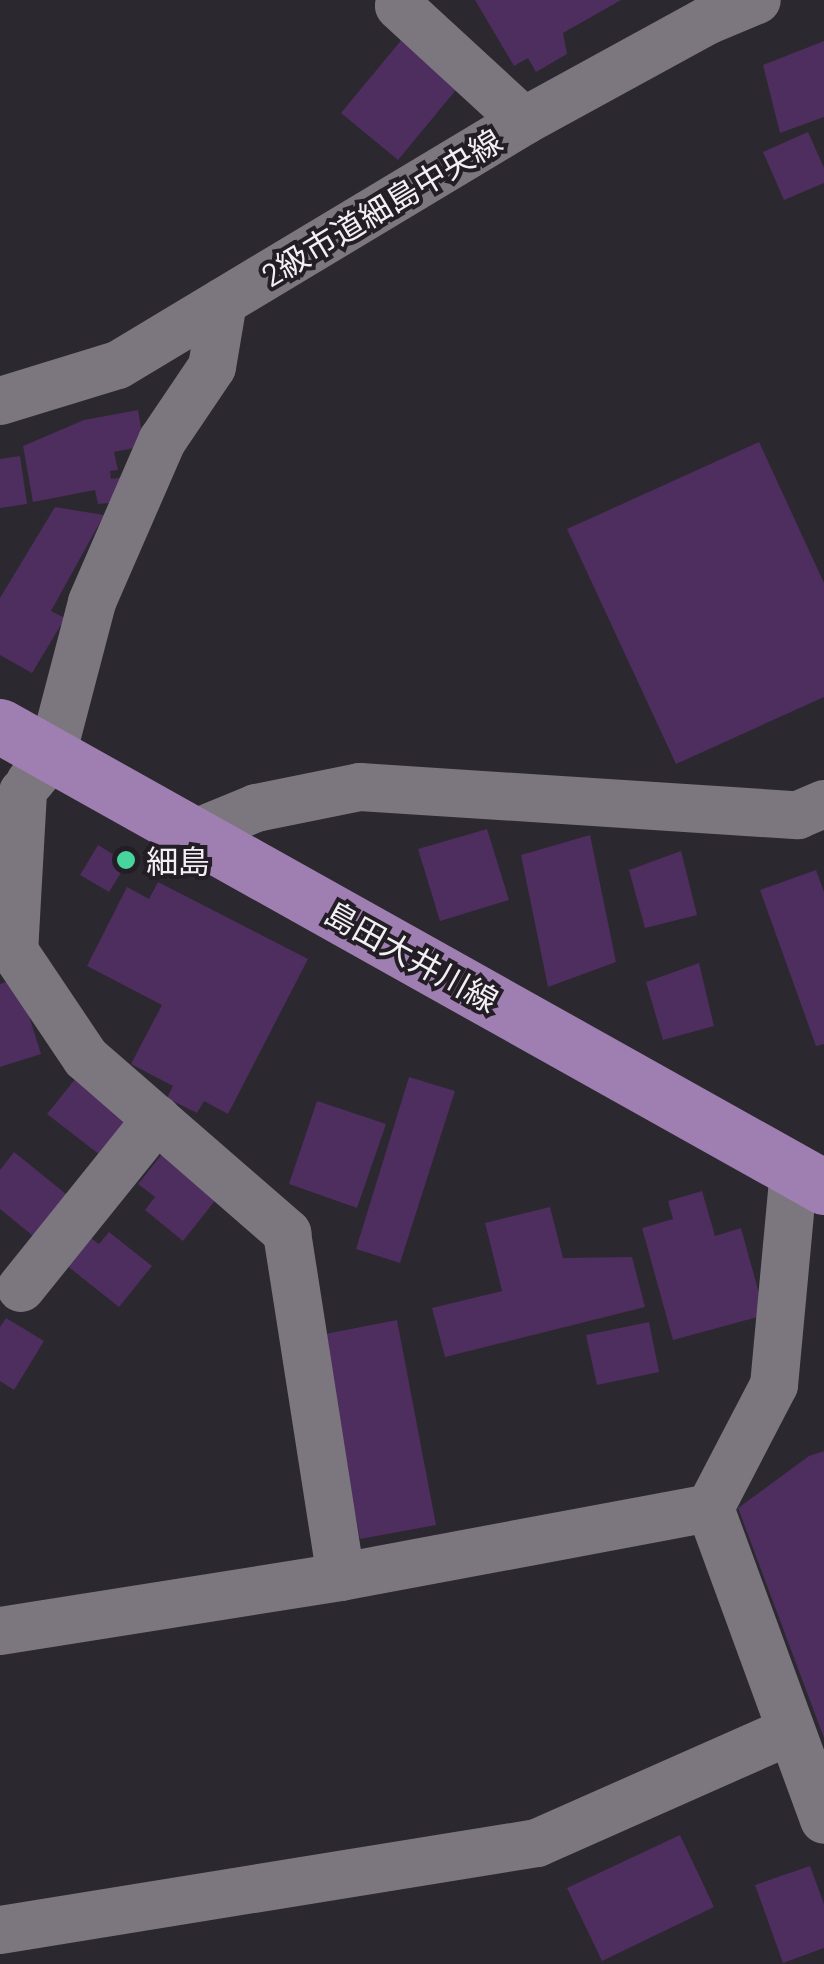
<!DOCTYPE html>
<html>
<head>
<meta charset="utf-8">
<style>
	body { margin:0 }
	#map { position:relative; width:824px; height:1964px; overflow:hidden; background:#2c282f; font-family:Barlow,"Noto Sans JP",sans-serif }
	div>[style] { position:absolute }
	.building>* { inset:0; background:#4e2d5f }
	.minor>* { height:48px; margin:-24px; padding:0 24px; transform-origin:24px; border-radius:24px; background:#7c767f }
	.major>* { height:55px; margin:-27.5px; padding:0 27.5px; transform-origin:27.5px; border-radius:27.5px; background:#9f7eb1 }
	.dots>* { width:28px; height:28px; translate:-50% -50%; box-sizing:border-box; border:5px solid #231e25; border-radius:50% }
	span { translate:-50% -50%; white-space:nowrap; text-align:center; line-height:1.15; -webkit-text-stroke:8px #231e25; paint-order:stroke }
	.street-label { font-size:32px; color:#f2eff4 }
	.poi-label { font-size:32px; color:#f2eff4 }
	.left { translate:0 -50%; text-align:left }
</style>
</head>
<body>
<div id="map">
	<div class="building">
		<i style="clip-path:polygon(475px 0,621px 0,563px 33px,567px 54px,536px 72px,528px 58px,514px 66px)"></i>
		<i style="clip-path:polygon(403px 38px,460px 85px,398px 160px,341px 113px)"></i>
		<i style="clip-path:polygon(824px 41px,824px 117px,780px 133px,763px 65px)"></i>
		<i style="clip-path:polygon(808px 132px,824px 168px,824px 183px,784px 200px,763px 152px)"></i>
		<i style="clip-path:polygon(138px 410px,144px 446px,114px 452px,118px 470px,110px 471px,111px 479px,123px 477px,120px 502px,98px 504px,95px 490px,33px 502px,23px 446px,84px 420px)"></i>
		<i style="clip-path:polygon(759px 442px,824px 583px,824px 697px,676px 764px,567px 529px)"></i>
		<i style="clip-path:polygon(20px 456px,27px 504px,0 508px,0 459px)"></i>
		<i style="clip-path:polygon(55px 507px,104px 515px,51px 611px,65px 618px,32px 673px,0 655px,0 598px)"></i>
		<i style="clip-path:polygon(487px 829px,509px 900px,440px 921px,418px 849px)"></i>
		<i style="clip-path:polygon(590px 835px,616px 962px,548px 987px,521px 855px)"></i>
		<i style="clip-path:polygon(98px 845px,127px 863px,109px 892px,80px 875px)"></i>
		<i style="clip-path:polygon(681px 851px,697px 915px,645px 928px,629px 870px)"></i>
		<i style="clip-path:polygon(816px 870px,824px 892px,824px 1044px,816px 1046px,760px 890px)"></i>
		<i style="clip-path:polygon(158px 882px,308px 959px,228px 1114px,204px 1101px,197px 1113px,167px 1098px,173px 1086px,131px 1064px,162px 1005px,87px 966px,127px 887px,149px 899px)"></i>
		<i style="clip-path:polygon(699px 963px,714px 1026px,663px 1040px,646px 982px)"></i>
		<i style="clip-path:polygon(17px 978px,41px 1054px,0 1067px,0 984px)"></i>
		<i style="clip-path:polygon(80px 1073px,132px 1114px,100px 1155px,47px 1114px)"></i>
		<i style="clip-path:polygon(409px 1077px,455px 1091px,400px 1263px,356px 1249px)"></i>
		<i style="clip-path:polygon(317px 1101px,386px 1124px,357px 1208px,289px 1184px)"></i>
		<i style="clip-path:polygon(14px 1152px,71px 1198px,38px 1240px,0 1209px,0 1170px)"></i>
		<i style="clip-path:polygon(162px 1154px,217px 1198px,183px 1241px,145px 1210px,155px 1197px,138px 1184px)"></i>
		<i style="clip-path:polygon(702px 1191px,715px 1236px,741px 1228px,765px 1315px,673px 1340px,642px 1228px,673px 1219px,668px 1201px)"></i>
		<i style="clip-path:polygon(550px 1207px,563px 1258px,632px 1257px,645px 1307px,445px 1357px,432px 1308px,502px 1291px,485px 1223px)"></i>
		<i style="clip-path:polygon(109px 1232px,152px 1266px,119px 1307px,61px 1261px,84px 1233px,99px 1244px)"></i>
		<i style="clip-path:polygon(6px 1318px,44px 1341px,14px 1390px,0 1381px,0 1327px)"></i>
		<i style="clip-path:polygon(397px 1320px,436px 1525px,360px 1539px,320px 1335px)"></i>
		<i style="clip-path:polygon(649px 1322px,659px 1372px,597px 1385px,586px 1335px)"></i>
		<i style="clip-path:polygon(824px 1451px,824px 1738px,738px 1508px,809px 1456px)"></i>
		<i style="clip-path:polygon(680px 1835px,714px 1907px,602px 1961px,567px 1888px)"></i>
		<i style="clip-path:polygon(810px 1866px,824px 1904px,824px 1948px,783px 1963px,755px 1885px)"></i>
	</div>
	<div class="minor">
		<i style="left:401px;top:0;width:6px;rotate:108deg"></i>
		<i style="left:399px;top:6px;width:170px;rotate:42.6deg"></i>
		<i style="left:0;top:401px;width:123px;rotate:-17deg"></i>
		<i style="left:118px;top:365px;width:474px;rotate:-31deg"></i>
		<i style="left:524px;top:121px;width:209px;rotate:-28.7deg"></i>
		<i style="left:707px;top:21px;width:54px;rotate:-22.8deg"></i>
		<i style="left:30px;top:782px;width:35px;rotate:-51deg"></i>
		<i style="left:52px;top:755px;width:158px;rotate:-75.3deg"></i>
		<i style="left:92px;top:602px;width:176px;rotate:-66.5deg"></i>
		<i style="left:162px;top:441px;width:89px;rotate:-56deg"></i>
		<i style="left:212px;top:367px;width:66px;rotate:-80.4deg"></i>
		<i style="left:23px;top:792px;width:159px;rotate:93.2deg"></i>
		<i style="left:14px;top:951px;width:129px;rotate:56.1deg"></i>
		<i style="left:86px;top:1058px;width:267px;rotate:41deg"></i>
		<i style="left:287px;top:1233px;width:348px;rotate:81.1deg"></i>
		<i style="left:193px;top:834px;width:68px;rotate:-22.4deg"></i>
		<i style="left:256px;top:808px;width:106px;rotate:-11.4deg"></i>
		<i style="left:360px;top:787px;width:439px;rotate:3.7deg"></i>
		<i style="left:798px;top:815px;width:28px;rotate:-23deg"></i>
		<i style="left:794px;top:1170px;width:216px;rotate:95.3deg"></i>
		<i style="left:774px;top:1385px;width:139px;rotate:117.5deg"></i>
		<i style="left:710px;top:1508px;width:332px;rotate:69.9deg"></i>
		<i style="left:21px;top:1288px;width:217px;rotate:-51.2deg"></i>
		<i style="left:0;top:1631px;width:345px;rotate:-9deg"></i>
		<i style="left:341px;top:1577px;width:375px;rotate:-10.6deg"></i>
		<i style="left:0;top:1930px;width:544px;rotate:-9.2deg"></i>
		<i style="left:537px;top:1843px;width:277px;rotate:-23.9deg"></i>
	</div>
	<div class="major">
		<i style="left:0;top:726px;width:944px;rotate:29.23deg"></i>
	</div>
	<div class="dots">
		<i style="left:126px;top:860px;background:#47d49d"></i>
	</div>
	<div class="street-label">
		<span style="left:381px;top:207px;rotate:-31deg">2級市道細島中央線</span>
		<span style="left:412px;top:956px;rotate:29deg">島田大井川線</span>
	</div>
	<div class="poi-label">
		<span class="left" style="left:146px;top:860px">細島</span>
	</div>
</div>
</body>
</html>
